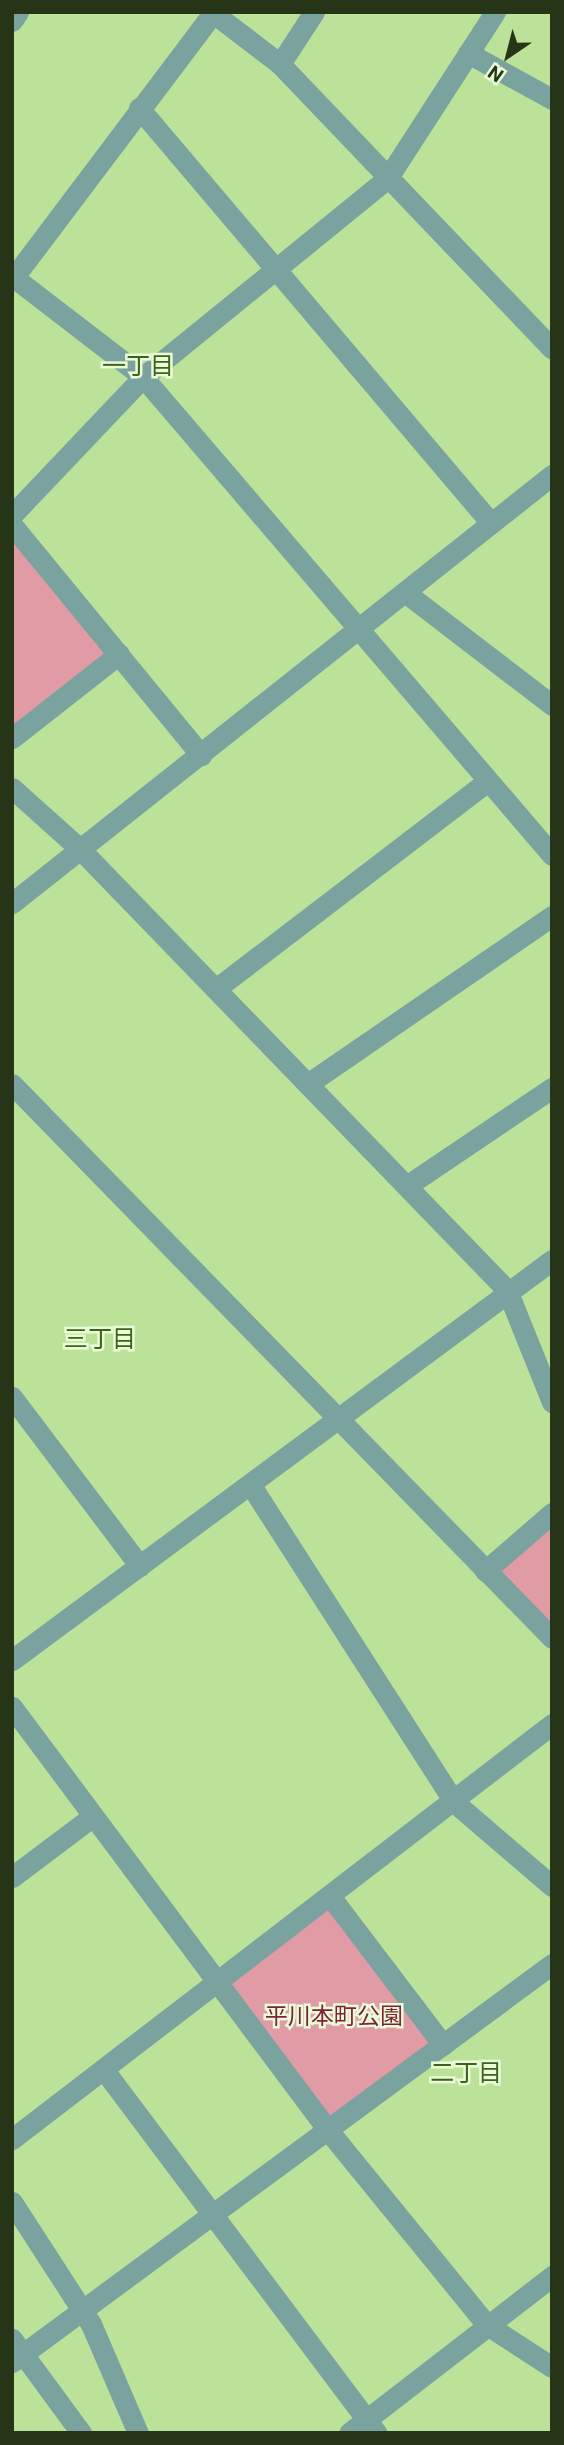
<!DOCTYPE html>
<html>
<head>
<meta charset="utf-8">
<style>
	body { margin:0 }
	#map { position:relative; width:564px; height:2445px; overflow:hidden; background:#bce299; font-family:Roboto,"Noto Sans JP",sans-serif }
	div>[style] { position:absolute }
	.green>* { inset:0; background:#e19ba5 }
	.minor>* { height:21px; margin:-10.5px; padding:0 10.5px; transform-origin:10.5px; border-radius:10.5px; background:#7aa3a0 }
	span { translate:-50% -50%; white-space:nowrap; text-align:center; line-height:1.15; -webkit-text-stroke:5px #e8fcd7; paint-order:stroke }
	.park-label { font-size:23px; color:#812139 }
	.neighbourhood-label { font-size:24px; color:#416019 }
	.frame { position:absolute; inset:0; border:14px solid #263417; pointer-events:none }
	.north { position:absolute; left:473px; top:21px; width:70px; height:70px; -webkit-text-stroke:5px #e8fcd7; paint-order:stroke; rotate:215deg; font-size:19px; font-weight:700; line-height:28px; text-align:center; color:#263417 }
	.north::after { content:''; display:block; margin:auto; width:24px; height:32px; background:#263417; clip-path:polygon(50% 0,100% 100%,50% 72%,0 100%) }
</style>
</head>
<body>
<div id="map">
	<div class="green">
		<i style="clip-path:polygon(12px 534px,108px 651px,12px 726px)"></i>
		<i style="clip-path:polygon(552px 1512px,552px 1638px,485px 1571px)"></i>
		<i style="clip-path:polygon(330px 1896px,443px 2045px,337px 2122px,320px 2117px,229px 1993px,235px 1971px)"></i>
	</div>
	<div class="minor">
		<i style="left:212px;top:12px;width:86px;rotate:37.4deg"></i>
		<i style="left:280px;top:64px;width:394px;rotate:46.3deg"></i>
		<i style="left:12px;top:21px;width:11px;rotate:-56deg"></i>
		<i style="left:468px;top:53px;width:96px;rotate:28.7deg"></i>
		<i style="left:280px;top:64px;width:62px;rotate:-56.8deg"></i>
		<i style="left:139px;top:108px;width:544px;rotate:49.7deg"></i>
		<i style="left:12px;top:276px;width:165px;rotate:37.6deg"></i>
		<i style="left:143px;top:377px;width:629px;rotate:49.45deg"></i>
		<i style="left:14px;top:277px;width:331px;rotate:-53deg"></i>
		<i style="left:12px;top:515px;width:190px;rotate:-46.5deg"></i>
		<i style="left:143px;top:377px;width:314px;rotate:-39.1deg"></i>
		<i style="left:387px;top:179px;width:199px;rotate:-57.1deg"></i>
		<i style="left:12px;top:525px;width:298px;rotate:50.6deg"></i>
		<i style="left:406px;top:593px;width:184px;rotate:37.5deg"></i>
		<i style="left:12px;top:738px;width:136px;rotate:-38.1deg"></i>
		<i style="left:12px;top:788px;width:93px;rotate:41.9deg"></i>
		<i style="left:81px;top:850px;width:612px;rotate:45.93deg"></i>
		<i style="left:507px;top:1290px;width:121px;rotate:68.1deg"></i>
		<i style="left:12px;top:903px;width:689px;rotate:-38.4deg"></i>
		<i style="left:217px;top:988px;width:341px;rotate:-37.4deg"></i>
		<i style="left:309px;top:1083px;width:295px;rotate:-34.5deg"></i>
		<i style="left:12px;top:1084px;width:774px;rotate:45.73deg"></i>
		<i style="left:408px;top:1185px;width:174px;rotate:-34deg"></i>
		<i style="left:12px;top:1397px;width:212px;rotate:52.9deg"></i>
		<i style="left:250px;top:1484px;width:378px;rotate:57.3deg"></i>
		<i style="left:454px;top:1802px;width:129px;rotate:40.6deg"></i>
		<i style="left:485px;top:1571px;width:89px;rotate:-40.9deg"></i>
		<i style="left:12px;top:1660px;width:672px;rotate:-36.53deg"></i>
		<i style="left:12px;top:1707px;width:527px;rotate:53.26deg"></i>
		<i style="left:327px;top:2129px;width:253px;rotate:50.8deg"></i>
		<i style="left:487px;top:2325px;width:77px;rotate:32.9deg"></i>
		<i style="left:12px;top:1877px;width:100px;rotate:-36.9deg"></i>
		<i style="left:330px;top:1896px;width:187px;rotate:52.8deg"></i>
		<i style="left:104px;top:2070px;width:454px;rotate:53.1deg"></i>
		<i style="left:12px;top:2139px;width:681px;rotate:-37.54deg"></i>
		<i style="left:12px;top:2202px;width:145px;rotate:57.1deg"></i>
		<i style="left:91px;top:2324px;width:119px;rotate:66.7deg"></i>
		<i style="left:12px;top:2339px;width:117px;rotate:53.7deg"></i>
		<i style="left:12px;top:2362px;width:671px;rotate:-36.39deg"></i>
		<i style="left:349px;top:2433px;width:257px;rotate:-37.7deg"></i>
	</div>
	<div class="park-label">
		<span style="left:334px;top:2017px">平川本町公園</span>
	</div>
	<div class="neighbourhood-label">
		<span style="left:138px;top:367px">一丁目</span>
		<span style="left:100px;top:1340px">三丁目</span>
		<span style="left:466px;top:2074px">二丁目</span>
	</div>
	<div class="frame"></div>
	<div class="north">N</div>
</div>
</body>
</html>
